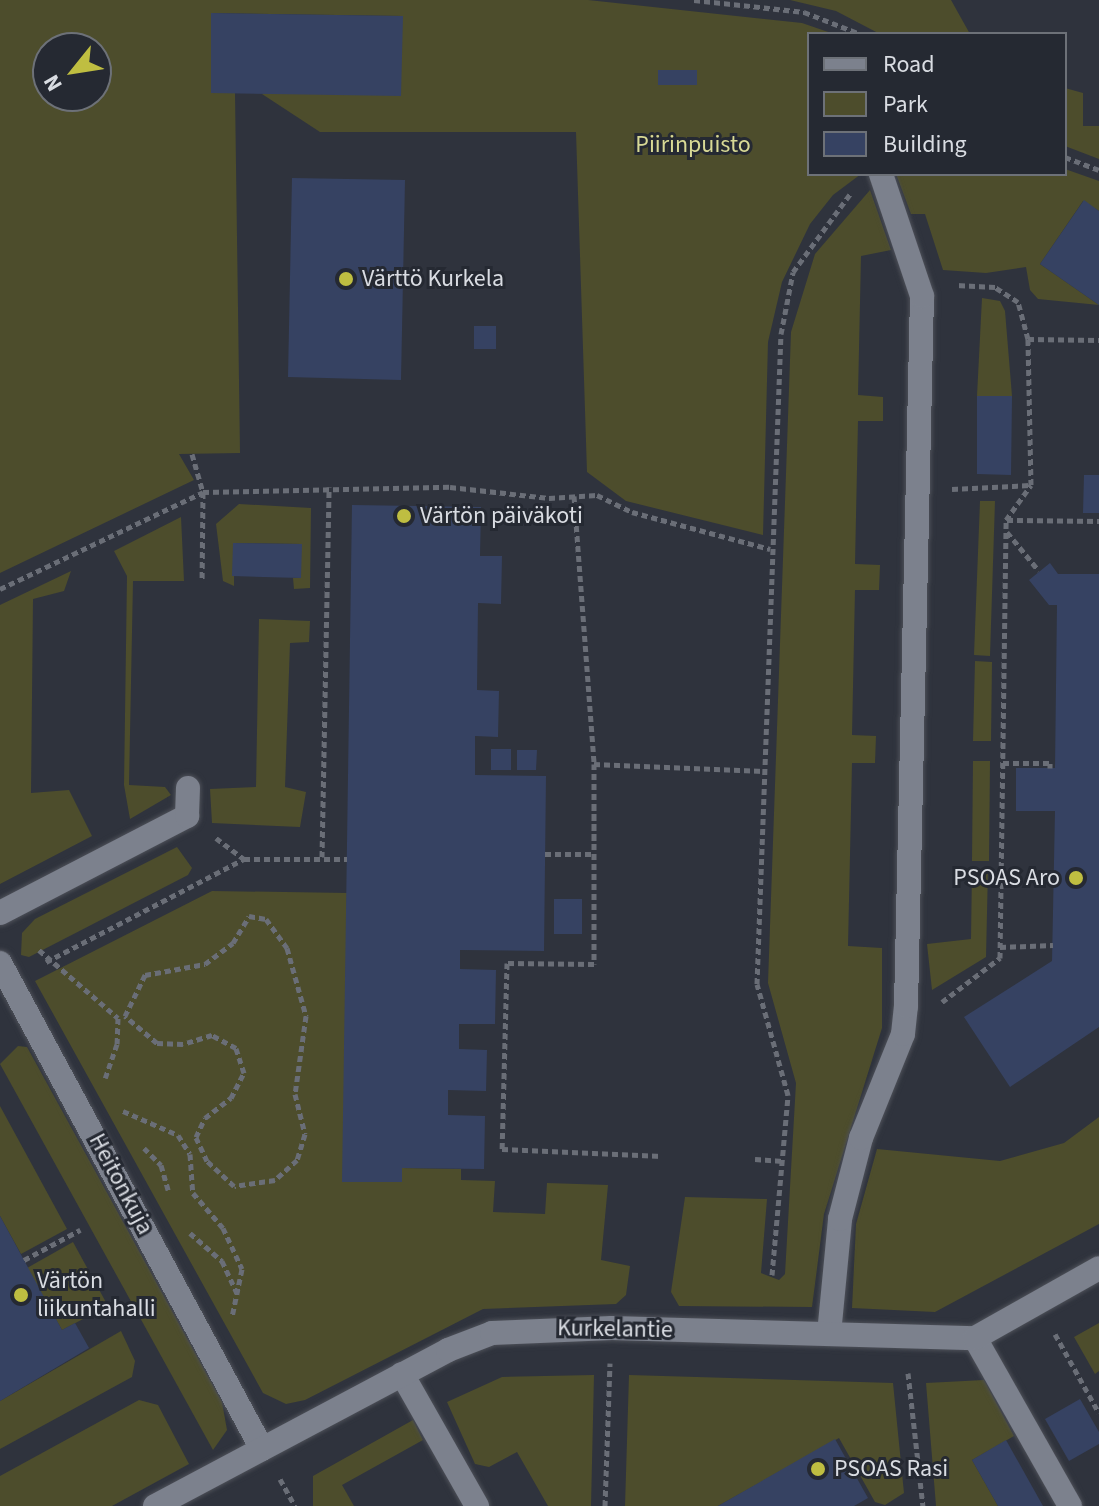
<!DOCTYPE html>
<html>
<head>
<meta charset="utf-8">
<style>
	body { margin:0 }
	#map { position:relative; width:1099px; height:1506px; overflow:hidden; background:#2f333d; font-family:"Source Sans 3",sans-serif }
	div>[style] { position:absolute }
	.green>* { inset:0; background:#4d4d2c }
	.building>* { inset:0; background:#364262 }
	.path>* { height:5px; margin-top:-2.5px; transform-origin:0; background:repeating-linear-gradient(90deg,#6a6e77 0 6px,transparent 0 10px) }
	.roads { filter:drop-shadow(0 0 2px #4d5058) drop-shadow(0 0 2px #4d5058) }
	.lane>* { height:24px; margin:-12px; padding:0 12px; transform-origin:12px; border-radius:12px; background:#7c818d }
	.street>* { height:24px; margin:-12px; padding:0 12px; transform-origin:12px; border-radius:12px; background:#7c818d }
	.dots>* { width:22px; height:22px; translate:-50% -50%; box-sizing:border-box; border:4px solid #252932; border-radius:50% }
	span { translate:-50% -50%; white-space:nowrap; text-align:center; line-height:1.15; -webkit-text-stroke:6px #252932; paint-order:stroke }
	.park-label { font-size:24px; color:#d8d995 }
	.poi-label { font-size:24px; color:#d9dce2 }
	.left { translate:0 -50%; text-align:left }
	.right { translate:-100% -50%; text-align:right }
	.street-label { font-size:24px; color:#d9dce2 }
	.legend { position:absolute; left:807px; top:32px; width:260px; height:144px; box-sizing:border-box; background:#252932; border:2px solid #6d7178; margin:0; padding:10px 14px; list-style:none; font-size:24px; color:#d9dce2 }
	.legend li { display:flex; align-items:center; gap:16px; height:40px }
	.legend b { width:40px; border:2px solid #6d7178 }
	.north { position:absolute; left:32px; top:32px; width:80px; height:80px; box-sizing:border-box; background:#252932; border:2px solid #6d7178; border-radius:50%; rotate:240deg; font-size:22px; font-weight:700; line-height:32px; text-align:center; color:#d9dce2 }
	.north::after { content:''; display:block; margin:auto; width:28px; height:36px; background:#bfbe41; clip-path:polygon(50% 0,100% 100%,50% 72%,0 100%) }
</style>
</head>
<body>
<div id="map">
	<div class="green">
		<i style="clip-path:polygon(evenodd,0 0,588px 0,802px 23px,834px 34px,809px 34px,809px 174px,861px 174px,833px 195px,810px 224px,782px 282px,768px 342px,763px 535px,626px 501px,587px 472px,576px 132px,320px 132px,262px 94px,402px 16px,212px 13px,211px 92px,235px 93px,240px 453px,179px 454px,194px 480px,0 573px,0 0,48px 48px,96px 48px,96px 96px,48px 96px,48px 48px)"></i>
		<i style="clip-path:polygon(790px 0,951px 0,970px 34px,880px 34px,836px 11px)"></i>
		<i style="clip-path:polygon(1065px 88px,1083px 93px,1083px 126px,1099px 126px,1099px 159px,1065px 146px)"></i>
		<i style="clip-path:polygon(1065px 169px,1099px 181px,1099px 211px,1083px 201px,1040px 264px,1099px 305px,1038px 299px,1030px 290px,1026px 267px,986px 273px,943px 270px,925px 214px,911px 214px,896px 174px)"></i>
		<i style="clip-path:polygon(870px 190px,891px 250px,861px 256px,858px 395px,883px 397px,883px 421px,858px 421px,855px 564px,880px 565px,879px 590px,855px 590px,852px 735px,876px 736px,875px 763px,852px 763px,848px 946px,882px 948px,882px 1028px,824px 1214px,812px 1307px,679px 1306px,671px 1292px,685px 1197px,767px 1199px,761px 1273px,779px 1280px,785px 1274px,796px 1083px,768px 983px,791px 332px,815px 254px)"></i>
		<i style="clip-path:polygon(982px 298px,1000px 301px,1005px 311px,1012px 396px,977px 396px)"></i>
		<i style="clip-path:polygon(980px 501px,995px 501px,990px 656px,974px 655px)"></i>
		<i style="clip-path:polygon(239px 504px,311px 508px,310px 588px,294px 589px,293px 578px,301px 578px,301px 544px,234px 543px,234px 586px,223px 581px,216px 524px)"></i>
		<i style="clip-path:polygon(181px 517px,184px 581px,133px 581px,129px 785px,165px 787px,171px 795px,130px 819px,124px 785px,127px 576px,114px 551px)"></i>
		<i style="clip-path:polygon(71px 571px,64px 591px,33px 599px,31px 793px,69px 790px,92px 836px,0 884px,0 605px)"></i>
		<i style="clip-path:polygon(259px 619px,310px 621px,309px 642px,290px 643px,285px 787px,306px 792px,300px 827px,212px 823px,210px 789px,256px 787px)"></i>
		<i style="clip-path:polygon(975px 661px,992px 662px,991px 741px,973px 741px)"></i>
		<i style="clip-path:polygon(973px 761px,990px 761px,989px 861px,972px 861px)"></i>
		<i style="clip-path:polygon(177px 847px,192px 868px,188px 875px,29px 957px,21px 955px,22px 933px,35px 919px)"></i>
		<i style="clip-path:polygon(972px 869px,988px 869px,986px 957px,932px 990px,927px 944px,971px 939px)"></i>
		<i style="clip-path:polygon(212px 891px,347px 893px,343px 1181px,401px 1182px,402px 1168px,461px 1169px,461px 1180px,495px 1181px,493px 1212px,545px 1214px,547px 1183px,608px 1185px,601px 1260px,630px 1266px,626px 1295px,616px 1304px,483px 1309px,305px 1400px,286px 1404px,263px 1393px,35px 981px)"></i>
		<i style="clip-path:polygon(18px 1046px,27px 1047px,222px 1402px,227px 1430px,213px 1450px,0 1064px)"></i>
		<i style="clip-path:polygon(0 1106px,67px 1229px,21px 1254px,0 1216px)"></i>
		<i style="clip-path:polygon(1099px 1117px,1099px 1224px,935px 1312px,852px 1308px,856px 1224px,877px 1149px,1000px 1161px,1064px 1143px)"></i>
		<i style="clip-path:polygon(73px 1242px,108px 1306px,62px 1330px,27px 1268px)"></i>
		<i style="clip-path:polygon(1099px 1323px,1099px 1371px,1095px 1374px,1074px 1337px)"></i>
		<i style="clip-path:polygon(121px 1331px,135px 1361px,132px 1377px,0 1449px,0 1401px)"></i>
		<i style="clip-path:polygon(594px 1375px,591px 1506px,548px 1506px,517px 1452px,489px 1467px,475px 1464px,447px 1402px,502px 1377px)"></i>
		<i style="clip-path:polygon(629px 1375px,893px 1383px,904px 1493px,885px 1505px,875px 1502px,839px 1438px,718px 1506px,625px 1506px)"></i>
		<i style="clip-path:polygon(984px 1380px,1014px 1436px,972px 1460px,998px 1506px,936px 1506px,926px 1383px)"></i>
		<i style="clip-path:polygon(139px 1400px,158px 1405px,189px 1464px,112px 1506px,0 1506px,0 1476px)"></i>
		<i style="clip-path:polygon(413px 1420px,423px 1440px,342px 1485px,354px 1506px,313px 1506px,313px 1476px)"></i>
	</div>
	<div class="building">
		<i style="clip-path:polygon(211px 13px,403px 16px,401px 96px,211px 93px)"></i>
		<i style="clip-path:polygon(658px 70px,697px 70px,697px 85px,658px 85px)"></i>
		<i style="clip-path:polygon(292px 178px,405px 180px,401px 380px,288px 377px)"></i>
		<i style="clip-path:polygon(1084px 200px,1099px 211px,1099px 305px,1040px 264px)"></i>
		<i style="clip-path:polygon(474px 326px,496px 326px,496px 349px,474px 349px)"></i>
		<i style="clip-path:polygon(977px 396px,1012px 396px,1011px 475px,977px 474px)"></i>
		<i style="clip-path:polygon(1084px 475px,1099px 475px,1099px 513px,1083px 513px)"></i>
		<i style="clip-path:polygon(352px 505px,481px 507px,480px 556px,502px 556px,501px 604px,478px 603px,477px 690px,499px 691px,498px 737px,475px 736px,475px 775px,546px 776px,544px 951px,460px 950px,460px 969px,496px 970px,495px 1024px,459px 1024px,459px 1049px,487px 1050px,486px 1091px,448px 1090px,448px 1115px,485px 1116px,484px 1169px,402px 1168px,402px 1182px,342px 1182px)"></i>
		<i style="clip-path:polygon(233px 543px,302px 544px,301px 578px,232px 576px)"></i>
		<i style="clip-path:polygon(1050px 563px,1058px 574px,1099px 574px,1099px 1027px,1010px 1087px,964px 1017px,1052px 961px,1055px 811px,1016px 811px,1016px 768px,1055px 768px,1057px 605px,1049px 605px,1029px 580px)"></i>
		<i style="clip-path:polygon(491px 749px,511px 749px,511px 770px,491px 770px)"></i>
		<i style="clip-path:polygon(517px 750px,537px 750px,536px 770px,517px 770px)"></i>
		<i style="clip-path:polygon(554px 899px,582px 899px,582px 934px,554px 934px)"></i>
		<i style="clip-path:polygon(0 1216px,62px 1330px,75px 1323px,89px 1348px,0 1401px)"></i>
		<i style="clip-path:polygon(1080px 1399px,1099px 1432px,1099px 1444px,1069px 1461px,1045px 1419px)"></i>
		<i style="clip-path:polygon(835px 1439px,868px 1498px,854px 1506px,718px 1506px)"></i>
		<i style="clip-path:polygon(1006px 1440px,1043px 1506px,998px 1506px,972px 1460px)"></i>
	</div>
	<div class="path">
		<i style="left:694px;top:0;width:111px;rotate:6.2deg"></i>
		<i style="left:804px;top:12px;width:60px;rotate:21.4deg"></i>
		<i style="left:1065px;top:157px;width:36px;rotate:21deg"></i>
		<i style="left:1028px;top:339px;width:71px;rotate:0.8deg"></i>
		<i style="left:192px;top:454px;width:40px;rotate:74deg"></i>
		<i style="left:203px;top:492px;width:89px;rotate:90.6deg"></i>
		<i style="left:952px;top:489px;width:78px;rotate:-2.9deg"></i>
		<i style="left:574px;top:496px;width:269px;rotate:85.7deg"></i>
		<i style="left:594px;top:764px;width:200px;rotate:90deg"></i>
		<i style="left:594px;top:964px;width:87px;rotate:-179.3deg"></i>
		<i style="left:507px;top:963px;width:186px;rotate:91.5deg"></i>
		<i style="left:502px;top:1149px;width:160px;rotate:2.5deg"></i>
		<i style="left:1007px;top:520px;width:92px;rotate:0.6deg"></i>
		<i style="left:1007px;top:532px;width:50px;rotate:50.6deg"></i>
		<i style="left:0;top:589px;width:225px;rotate:-25.5deg"></i>
		<i style="left:203px;top:492px;width:247px;rotate:-1.2deg"></i>
		<i style="left:450px;top:487px;width:100px;rotate:6.3deg"></i>
		<i style="left:549px;top:498px;width:48px;rotate:-3.6deg"></i>
		<i style="left:597px;top:495px;width:39px;rotate:26deg"></i>
		<i style="left:632px;top:512px;width:143px;rotate:15deg"></i>
		<i style="left:1003px;top:763px;width:47px"></i>
		<i style="left:1050px;top:763px;width:5px;rotate:90deg"></i>
		<i style="left:594px;top:764px;width:170px;rotate:2.4deg"></i>
		<i style="left:216px;top:838px;width:35px;rotate:37deg"></i>
		<i style="left:545px;top:854px;width:49px"></i>
		<i style="left:322px;top:857px;width:370px;rotate:-88.9deg"></i>
		<i style="left:249px;top:916px;width:17px;rotate:10deg"></i>
		<i style="left:266px;top:919px;width:36px;rotate:54deg"></i>
		<i style="left:287px;top:948px;width:71px;rotate:74.4deg"></i>
		<i style="left:306px;top:1016px;width:79px;rotate:98deg"></i>
		<i style="left:295px;top:1094px;width:41px;rotate:76deg"></i>
		<i style="left:305px;top:1134px;width:27px;rotate:107deg"></i>
		<i style="left:297px;top:1160px;width:30px;rotate:138deg"></i>
		<i style="left:275px;top:1180px;width:41px;rotate:171.7deg"></i>
		<i style="left:234px;top:1186px;width:37px;rotate:-137deg"></i>
		<i style="left:207px;top:1161px;width:26px;rotate:-115deg"></i>
		<i style="left:196px;top:1137px;width:21px;rotate:-65deg"></i>
		<i style="left:205px;top:1118px;width:33px;rotate:-38deg"></i>
		<i style="left:231px;top:1098px;width:28px;rotate:-63deg"></i>
		<i style="left:244px;top:1073px;width:26px;rotate:-108deg"></i>
		<i style="left:236px;top:1048px;width:27px;rotate:-152deg"></i>
		<i style="left:212px;top:1035px;width:30px;rotate:163deg"></i>
		<i style="left:183px;top:1044px;width:26px;rotate:-178deg"></i>
		<i style="left:157px;top:1043px;width:42px;rotate:-139.8deg"></i>
		<i style="left:125px;top:1016px;width:46px;rotate:-64deg"></i>
		<i style="left:145px;top:975px;width:61px;rotate:-10.4deg"></i>
		<i style="left:205px;top:964px;width:35px;rotate:-37deg"></i>
		<i style="left:233px;top:943px;width:31px;rotate:-59deg"></i>
		<i style="left:1000px;top:947px;width:53px;rotate:-2.2deg"></i>
		<i style="left:39px;top:950px;width:104px;rotate:40.7deg"></i>
		<i style="left:118px;top:1018px;width:26px;rotate:92deg"></i>
		<i style="left:117px;top:1044px;width:36px;rotate:109deg"></i>
		<i style="left:46px;top:962px;width:223px;rotate:-27.5deg"></i>
		<i style="left:244px;top:859px;width:103px"></i>
		<i style="left:942px;top:1002px;width:73px;rotate:-37.2deg"></i>
		<i style="left:1000px;top:958px;width:438px;rotate:-89.2deg"></i>
		<i style="left:1006px;top:520px;width:43px;rotate:-54.5deg"></i>
		<i style="left:1031px;top:485px;width:146px;rotate:-91.2deg"></i>
		<i style="left:1028px;top:339px;width:38px;rotate:-105deg"></i>
		<i style="left:1018px;top:302px;width:27px;rotate:-147deg"></i>
		<i style="left:995px;top:287px;width:39px;rotate:-177deg"></i>
		<i style="left:123px;top:1111px;width:60px;rotate:23.6deg"></i>
		<i style="left:178px;top:1135px;width:22px;rotate:58deg"></i>
		<i style="left:190px;top:1154px;width:39px;rotate:86deg"></i>
		<i style="left:193px;top:1193px;width:46px;rotate:49.4deg"></i>
		<i style="left:223px;top:1228px;width:45px;rotate:65.1deg"></i>
		<i style="left:242px;top:1269px;width:49px;rotate:101.8deg"></i>
		<i style="left:144px;top:1148px;width:24px;rotate:45deg"></i>
		<i style="left:161px;top:1165px;width:26px;rotate:74deg"></i>
		<i style="left:755px;top:1159px;width:28px;rotate:4deg"></i>
		<i style="left:190px;top:1233px;width:43px;rotate:41.2deg"></i>
		<i style="left:222px;top:1261px;width:38px;rotate:65deg"></i>
		<i style="left:24px;top:1260px;width:64px;rotate:-28.2deg"></i>
		<i style="left:772px;top:1275px;width:181px;rotate:-84.9deg"></i>
		<i style="left:788px;top:1095px;width:115px;rotate:-105.6deg"></i>
		<i style="left:757px;top:984px;width:650px;rotate:-87.89deg"></i>
		<i style="left:781px;top:334px;width:63px;rotate:-79deg"></i>
		<i style="left:793px;top:272px;width:97px;rotate:-53.8deg"></i>
		<i style="left:1055px;top:1334px;width:90px;rotate:60.9deg"></i>
		<i style="left:908px;top:1373px;width:134px;rotate:83.6deg"></i>
		<i style="left:280px;top:1479px;width:31px;rotate:61deg"></i>
		<i style="left:605px;top:1506px;width:143px;rotate:-88deg"></i>
	</div>
	<div class="roads">
		<div class="lane">
			<i style="left:0;top:913px;width:211px;rotate:-27.4deg"></i>
			<i style="left:187px;top:816px;width:28px;rotate:-88deg"></i>
			<i style="left:0;top:963px;width:552px;rotate:61.67deg"></i>
			<i style="left:829px;top:1334px;width:116px;rotate:-84.5deg"></i>
			<i style="left:840px;top:1219px;width:84px;rotate:-75.5deg"></i>
			<i style="left:861px;top:1138px;width:112px;rotate:-68deg"></i>
			<i style="left:903px;top:1034px;width:28px;rotate:-84deg"></i>
			<i style="left:906px;top:1006px;width:710px;rotate:-88.71deg"></i>
			<i style="left:922px;top:296px;width:129px;rotate:-108.6deg"></i>
			<i style="left:975px;top:1338px;width:193px;rotate:60.5deg"></i>
			<i style="left:402px;top:1374px;width:152px;rotate:60.4deg"></i>
		</div>
		<div class="street">
			<i style="left:155px;top:1506px;width:332px;rotate:-28deg"></i>
			<i style="left:448px;top:1350px;width:47px;rotate:-21.1deg"></i>
			<i style="left:492px;top:1333px;width:120px;rotate:-2.4deg"></i>
			<i style="left:612px;top:1328px;width:363px;rotate:1.6deg"></i>
			<i style="left:975px;top:1338px;width:142px;rotate:-29.4deg"></i>
		</div>
	</div>
	<div class="dots">
		<i style="left:346px;top:279px;background:#bfbe41"></i>
		<i style="left:404px;top:516px;background:#bfbe41"></i>
		<i style="left:1076px;top:878px;background:#bfbe41"></i>
		<i style="left:21px;top:1295px;background:#bfbe41"></i>
		<i style="left:818px;top:1469px;background:#bfbe41"></i>
	</div>
	<div class="park-label">
		<span style="left:693px;top:145px">Piirinpuisto</span>
	</div>
	<div class="poi-label">
		<span class="left" style="left:362px;top:279px">Värttö Kurkela</span>
		<span class="left" style="left:420px;top:516px">Värtön päiväkoti</span>
		<span class="right" style="left:1060px;top:878px">PSOAS Aro</span>
		<span class="left" style="left:37px;top:1295px">Värtön<br>liikuntahalli</span>
		<span class="left" style="left:834px;top:1469px">PSOAS Rasi</span>
	</div>
	<div class="street-label">
		<span style="left:121px;top:1184px;rotate:62deg">Heitonkuja</span>
		<span style="left:615px;top:1329px;rotate:1deg">Kurkelantie</span>
	</div>
	<ul class="legend">
	<li><b style="height:10px;background:#7c818d"></b>Road</li>
	<li><b style="height:22px;background:#4d4d2c"></b>Park</li>
	<li><b style="height:22px;background:#364262"></b>Building</li>
	</ul>
	<div class="north">N</div>
</div>
</body>
</html>
